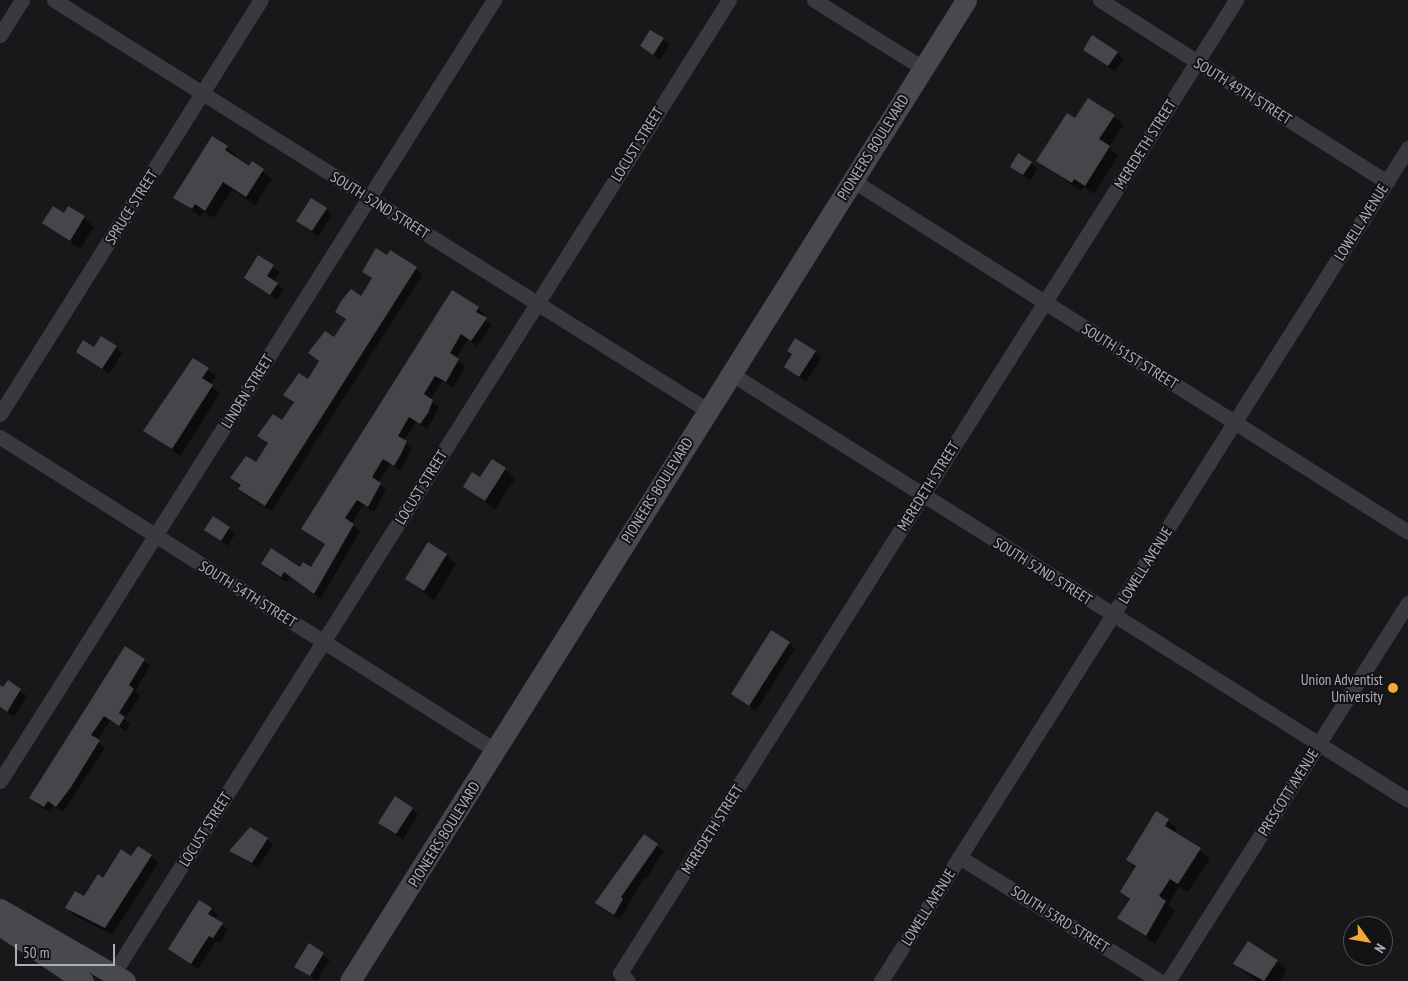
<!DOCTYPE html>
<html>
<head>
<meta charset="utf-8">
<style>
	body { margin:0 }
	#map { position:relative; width:1408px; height:981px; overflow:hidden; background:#18181a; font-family:"PT Sans Narrow",sans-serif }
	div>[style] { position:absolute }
	.shadow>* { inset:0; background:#0007 }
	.building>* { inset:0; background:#44464a }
	.minor>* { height:15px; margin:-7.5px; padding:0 7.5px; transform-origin:7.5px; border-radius:7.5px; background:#393a3f }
	.secondary>* { height:21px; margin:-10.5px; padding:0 10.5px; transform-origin:10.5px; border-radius:10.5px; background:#47494f }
	.dots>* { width:14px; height:14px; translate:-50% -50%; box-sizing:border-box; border:2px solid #131315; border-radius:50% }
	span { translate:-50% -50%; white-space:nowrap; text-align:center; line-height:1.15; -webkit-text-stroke:4px #131315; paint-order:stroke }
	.street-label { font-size:15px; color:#aab0ba }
	.poi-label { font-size:15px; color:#aab0ba }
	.right { translate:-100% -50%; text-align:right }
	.north { position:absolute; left:1343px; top:916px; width:50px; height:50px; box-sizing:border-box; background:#131315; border:1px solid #4f5257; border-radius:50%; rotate:122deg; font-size:14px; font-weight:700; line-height:20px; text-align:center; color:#aab0ba }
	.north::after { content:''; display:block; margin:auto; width:18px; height:22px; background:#f2a738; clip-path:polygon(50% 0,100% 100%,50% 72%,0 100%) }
	.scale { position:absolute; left:15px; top:944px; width:100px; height:22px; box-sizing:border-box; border:2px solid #aab0ba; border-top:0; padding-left:6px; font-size:15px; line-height:18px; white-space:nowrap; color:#aab0ba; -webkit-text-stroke:4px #131315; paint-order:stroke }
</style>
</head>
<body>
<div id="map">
	<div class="shadow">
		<i style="clip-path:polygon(663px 39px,669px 45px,660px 60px,641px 46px)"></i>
		<i style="clip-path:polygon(1084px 50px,1117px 53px,1123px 59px,1115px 71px)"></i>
		<i style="clip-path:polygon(1114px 116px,1123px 125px,1109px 147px,1118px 156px,1094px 194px,1084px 187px,1081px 191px,1038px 161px,1075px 120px)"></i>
		<i style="clip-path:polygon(227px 147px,236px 155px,234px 158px,249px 168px,252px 163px,272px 179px,255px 205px,232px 190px,214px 218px,204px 212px,201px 217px,175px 198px)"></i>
		<i style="clip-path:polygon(1031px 163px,1037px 169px,1030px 181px,1011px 166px)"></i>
		<i style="clip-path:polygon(326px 209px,332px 215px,318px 237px,297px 221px)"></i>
		<i style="clip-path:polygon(64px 214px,84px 217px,94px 227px,80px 249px,43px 222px)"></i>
		<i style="clip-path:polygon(259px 257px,280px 272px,274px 282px,283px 290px,277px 300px,245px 278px)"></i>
		<i style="clip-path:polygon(387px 257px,416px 268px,422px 275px,272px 511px,246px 495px,232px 477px,256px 463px,268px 444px,258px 436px,283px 422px,295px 403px,285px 395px,309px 380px,320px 362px,310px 353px,335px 339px,346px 320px,336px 312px,361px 297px,372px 279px,364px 272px)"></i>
		<i style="clip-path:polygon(478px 308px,484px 314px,482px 317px,492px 325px,477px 346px,468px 340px,456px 358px,465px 366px,453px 388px,442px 381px,430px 400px,439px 407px,433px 419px,427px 429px,416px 422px,404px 441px,412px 449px,401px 471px,390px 464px,378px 483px,386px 490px,374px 512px,363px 505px,352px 524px,360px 531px,321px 599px,291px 577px,287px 582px,268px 570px,262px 564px,311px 569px,326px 545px,303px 529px)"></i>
		<i style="clip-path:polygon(116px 347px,122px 353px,109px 374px,77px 352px)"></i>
		<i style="clip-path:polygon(788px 351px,815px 352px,821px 358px,806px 382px,785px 367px,793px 355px)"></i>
		<i style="clip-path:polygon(208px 369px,216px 376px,210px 385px,220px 393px,180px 456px,145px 431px)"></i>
		<i style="clip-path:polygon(505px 469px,515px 479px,495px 509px,464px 487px)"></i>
		<i style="clip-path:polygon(229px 528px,235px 534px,228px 546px,205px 530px)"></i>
		<i style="clip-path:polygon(446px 555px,456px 564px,434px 600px,406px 579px)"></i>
		<i style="clip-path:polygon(789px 643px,795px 649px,756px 711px,739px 700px,733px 694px)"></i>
		<i style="clip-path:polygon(144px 660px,150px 666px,135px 691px,140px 696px,125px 719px,130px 724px,126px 731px,110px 721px,98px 741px,105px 748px,63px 812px,54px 806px,50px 812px,37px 804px,31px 798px)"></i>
		<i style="clip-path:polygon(8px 682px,27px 696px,14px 717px,0 708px,0 686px,4px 689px)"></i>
		<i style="clip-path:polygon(412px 809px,418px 815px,403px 840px,379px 823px)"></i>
		<i style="clip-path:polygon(1168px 820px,1177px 829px,1175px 833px,1210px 858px,1188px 892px,1179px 887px,1168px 905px,1175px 911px,1155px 944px,1119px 918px,1130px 901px,1121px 892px,1136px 869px,1127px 860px)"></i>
		<i style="clip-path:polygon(644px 836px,664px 851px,646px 879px,644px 877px,620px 920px,597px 903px)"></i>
		<i style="clip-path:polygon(267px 839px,273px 845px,258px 868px,231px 851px)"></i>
		<i style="clip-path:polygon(151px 855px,158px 863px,112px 935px,74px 915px,67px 908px,84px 898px,132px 857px)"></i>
		<i style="clip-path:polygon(211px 909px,218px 915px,215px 920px,228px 930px,220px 943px,216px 941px,198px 969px,169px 948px)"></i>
		<i style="clip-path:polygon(309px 945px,330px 960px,317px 981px,296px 966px)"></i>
		<i style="clip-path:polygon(1277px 961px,1287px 970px,1280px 981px,1256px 981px,1234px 964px)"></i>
	</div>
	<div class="building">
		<i style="clip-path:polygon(650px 30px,664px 38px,653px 55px,640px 46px)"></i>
		<i style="clip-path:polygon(1092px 35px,1118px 52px,1108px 66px,1083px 50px)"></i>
		<i style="clip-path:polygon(1088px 98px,1115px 115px,1099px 139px,1110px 146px,1085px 186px,1074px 179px,1072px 183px,1036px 161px,1067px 113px,1075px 118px)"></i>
		<i style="clip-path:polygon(212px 136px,228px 146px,225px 150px,249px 166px,252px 161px,264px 169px,246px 197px,223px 182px,205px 211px,195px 204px,192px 209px,173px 198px)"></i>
		<i style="clip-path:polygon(1018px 153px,1032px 162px,1023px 175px,1010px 167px)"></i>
		<i style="clip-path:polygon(311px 198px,327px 208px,312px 231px,296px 221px)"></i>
		<i style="clip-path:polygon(53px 206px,64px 213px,68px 206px,85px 216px,70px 241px,42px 223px)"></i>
		<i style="clip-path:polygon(376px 248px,387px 255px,390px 250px,417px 267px,265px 506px,238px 489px,241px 485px,230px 478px,246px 456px,256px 462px,268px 443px,257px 436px,273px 414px,282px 420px,294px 402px,283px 395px,299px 373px,308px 379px,319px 361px,308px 353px,325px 331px,334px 337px,346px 319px,335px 312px,342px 300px,351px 289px,361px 296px,372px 278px,362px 272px)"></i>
		<i style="clip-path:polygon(258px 255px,274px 265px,267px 276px,278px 283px,270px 295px,244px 278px)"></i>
		<i style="clip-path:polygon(452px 290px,479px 307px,476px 312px,487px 318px,471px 341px,461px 334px,450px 353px,459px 359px,446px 382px,435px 376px,424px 394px,433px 400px,428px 413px,420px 424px,409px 417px,398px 436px,407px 441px,401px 454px,394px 466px,383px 459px,372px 477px,381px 483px,368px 507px,357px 500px,345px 518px,354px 524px,314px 594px,284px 572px,281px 577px,261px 564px,271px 548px,300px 567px,303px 562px,311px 567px,325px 544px,301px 529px)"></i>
		<i style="clip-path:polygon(101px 336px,117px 346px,102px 369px,76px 352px,83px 340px,94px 347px)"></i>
		<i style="clip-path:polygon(795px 338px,816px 351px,799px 377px,784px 367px,792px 354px,787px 351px)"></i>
		<i style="clip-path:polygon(193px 358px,209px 368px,202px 378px,213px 385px,172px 449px,143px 431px)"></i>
		<i style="clip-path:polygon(492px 459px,506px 468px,485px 501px,463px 487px,472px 472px,480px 477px)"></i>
		<i style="clip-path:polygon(213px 516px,230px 527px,221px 541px,204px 530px)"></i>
		<i style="clip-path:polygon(428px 542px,447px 554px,424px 591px,405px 579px)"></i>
		<i style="clip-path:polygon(771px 630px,790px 642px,749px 706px,731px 694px)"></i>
		<i style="clip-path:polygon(125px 646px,145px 659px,129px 685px,134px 689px,119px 713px,125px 717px,119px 726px,104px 716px,91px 735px,100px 740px,71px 787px,56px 807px,48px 801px,44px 807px,29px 798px)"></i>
		<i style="clip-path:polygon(8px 680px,21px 689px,7px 712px,0 707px,0 685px,3px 687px)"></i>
		<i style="clip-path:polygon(395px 796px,413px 808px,396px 834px,378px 823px)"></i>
		<i style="clip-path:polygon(1156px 811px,1169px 819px,1165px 826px,1201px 848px,1178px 884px,1170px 879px,1159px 896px,1166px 901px,1146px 936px,1117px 918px,1130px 899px,1120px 892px,1136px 866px,1126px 860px)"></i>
		<i style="clip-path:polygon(250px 827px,268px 838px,252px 863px,229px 851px)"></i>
		<i style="clip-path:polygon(644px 834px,658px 844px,621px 897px,623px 899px,614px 915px,595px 903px)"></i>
		<i style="clip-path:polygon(138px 846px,152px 855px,105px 928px,65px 908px,75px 891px,84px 896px,98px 874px,103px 878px,121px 849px,131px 856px)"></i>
		<i style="clip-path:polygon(199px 900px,212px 908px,208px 914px,223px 923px,213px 938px,209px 936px,191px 964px,168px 949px)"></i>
		<i style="clip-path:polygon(1248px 941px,1278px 960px,1264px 981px,1233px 964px)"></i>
		<i style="clip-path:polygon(309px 943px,324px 953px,310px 976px,294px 967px)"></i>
	</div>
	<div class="minor">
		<i style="left:54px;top:0;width:771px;rotate:32.12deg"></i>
		<i style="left:814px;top:0;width:128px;rotate:32deg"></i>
		<i style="left:1100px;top:0;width:340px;rotate:32.4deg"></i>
		<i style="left:0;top:35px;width:41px;rotate:-57.8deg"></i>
		<i style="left:852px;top:180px;width:658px;rotate:32.34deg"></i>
		<i style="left:730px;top:373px;width:801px;rotate:32.2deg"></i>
		<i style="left:0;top:414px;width:489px;rotate:-57.8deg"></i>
		<i style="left:0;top:437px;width:586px;rotate:32.31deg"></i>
		<i style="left:0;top:781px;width:924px;rotate:-57.69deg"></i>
		<i style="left:959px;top:857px;width:236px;rotate:31.7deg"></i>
		<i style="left:113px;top:974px;width:1152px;rotate:-57.69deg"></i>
		<i style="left:628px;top:981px;width:11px;rotate:-135deg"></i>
		<i style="left:620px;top:973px;width:1152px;rotate:-57.66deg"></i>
		<i style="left:881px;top:981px;width:986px;rotate:-57.68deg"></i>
		<i style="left:1168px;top:981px;width:448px;rotate:-57.6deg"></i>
	</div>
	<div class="secondary">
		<i style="left:0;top:909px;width:144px;rotate:29.9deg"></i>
		<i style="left:0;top:925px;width:100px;rotate:34deg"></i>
		<i style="left:350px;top:981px;width:1158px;rotate:-57.87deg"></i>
	</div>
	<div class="dots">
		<i style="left:1393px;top:688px;background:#f2a738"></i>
	</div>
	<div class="street-label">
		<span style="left:1243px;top:91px;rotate:32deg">SOUTH 49TH STREET</span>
		<span style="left:637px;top:144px;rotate:-58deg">LOCUST STREET</span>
		<span style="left:1145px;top:144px;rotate:-58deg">MEREDETH STREET</span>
		<span style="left:873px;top:147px;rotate:-58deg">PIONEERS BOULEVARD</span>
		<span style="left:380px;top:205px;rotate:32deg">SOUTH 52ND STREET</span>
		<span style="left:131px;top:207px;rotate:-58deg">SPRUCE STREET</span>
		<span style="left:1361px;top:222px;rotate:-58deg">LOWELL AVENUE</span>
		<span style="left:1130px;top:356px;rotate:32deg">SOUTH 51ST STREET</span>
		<span style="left:247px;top:391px;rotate:-58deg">LINDEN STREET</span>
		<span style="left:928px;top:486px;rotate:-58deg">MEREDETH STREET</span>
		<span style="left:421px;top:487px;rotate:-58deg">LOCUST STREET</span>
		<span style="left:657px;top:490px;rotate:-58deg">PIONEERS BOULEVARD</span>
		<span style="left:1145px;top:565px;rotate:-58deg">LOWELL AVENUE</span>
		<span style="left:1043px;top:571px;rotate:32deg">SOUTH 52ND STREET</span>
		<span style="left:248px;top:594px;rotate:32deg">SOUTH 54TH STREET</span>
		<span style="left:1288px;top:792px;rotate:-58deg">PRESCOTT AVENUE</span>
		<span style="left:205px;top:829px;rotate:-58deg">LOCUST STREET</span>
		<span style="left:712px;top:829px;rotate:-58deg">MEREDETH STREET</span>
		<span style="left:444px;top:834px;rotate:-58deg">PIONEERS BOULEVARD</span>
		<span style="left:928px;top:907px;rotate:-58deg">LOWELL AVENUE</span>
		<span style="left:1060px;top:919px;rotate:32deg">SOUTH 53RD STREET</span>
	</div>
	<div class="poi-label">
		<span class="right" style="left:1383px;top:688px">Union Adventist<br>University</span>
	</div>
	<div class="north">N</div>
	<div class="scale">50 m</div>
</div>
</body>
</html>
